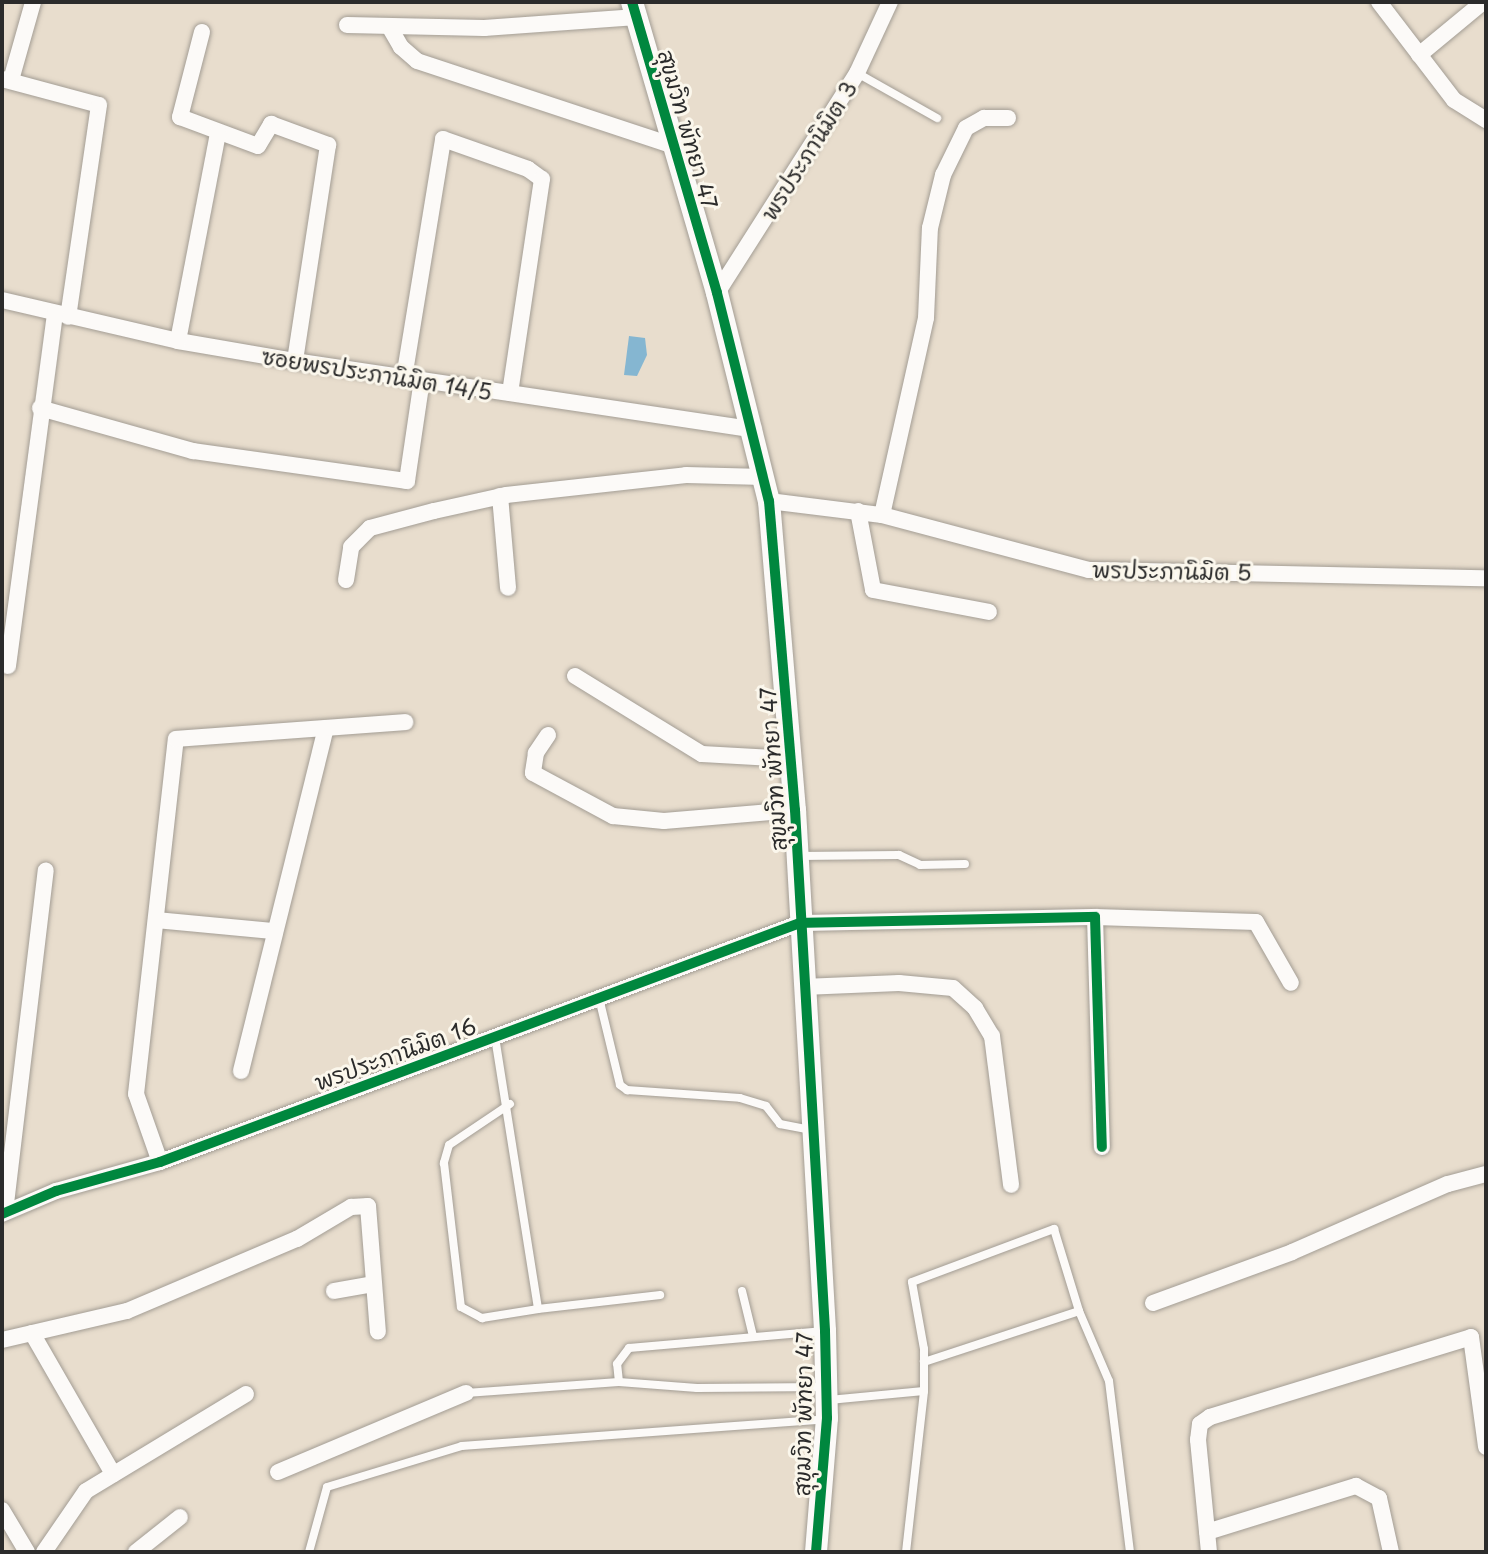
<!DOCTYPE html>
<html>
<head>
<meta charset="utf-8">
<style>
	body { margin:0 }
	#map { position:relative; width:1488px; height:1554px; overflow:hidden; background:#e8ddcd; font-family:"Playpen Sans","Playpen Sans Thai",sans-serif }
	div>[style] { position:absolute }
	.water>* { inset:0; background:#85b6d1 }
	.roads { filter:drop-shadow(0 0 2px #a39d94) drop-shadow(0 0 2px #a39d94) }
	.lane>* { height:8px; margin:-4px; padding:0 4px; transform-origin:4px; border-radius:4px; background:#fcfaf8 }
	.street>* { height:16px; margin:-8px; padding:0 8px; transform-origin:8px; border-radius:8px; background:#fcfaf8 }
	.secondary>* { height:22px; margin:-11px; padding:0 11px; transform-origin:11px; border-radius:11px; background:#fcfaf8 }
	.cycleway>* { height:10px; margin:-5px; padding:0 5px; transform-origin:5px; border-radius:5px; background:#00873e }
	span { translate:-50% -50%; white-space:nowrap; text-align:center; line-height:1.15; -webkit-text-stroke:6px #fbf7ec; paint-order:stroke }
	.street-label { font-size:22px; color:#2b2b2b }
	.frame { position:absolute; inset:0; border:4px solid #2b2b2b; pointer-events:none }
</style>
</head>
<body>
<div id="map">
	<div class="water">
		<i style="clip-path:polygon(629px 336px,645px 338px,647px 355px,637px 376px,624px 375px)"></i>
	</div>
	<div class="roads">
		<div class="lane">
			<i style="left:857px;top:73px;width:92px;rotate:29.4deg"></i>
			<i style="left:798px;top:856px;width:101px;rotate:-0.6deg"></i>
			<i style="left:899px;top:855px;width:23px;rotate:25deg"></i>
			<i style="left:920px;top:865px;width:45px;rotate:-1.3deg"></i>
			<i style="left:599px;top:998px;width:89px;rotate:76.4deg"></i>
			<i style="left:620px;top:1085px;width:9px;rotate:36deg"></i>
			<i style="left:627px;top:1090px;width:113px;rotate:4deg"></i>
			<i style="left:740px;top:1098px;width:27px;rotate:17deg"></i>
			<i style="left:766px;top:1106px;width:23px;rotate:52deg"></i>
			<i style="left:780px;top:1124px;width:31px;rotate:11deg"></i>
			<i style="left:495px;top:1037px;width:275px;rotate:81deg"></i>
			<i style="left:538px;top:1309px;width:123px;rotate:-6.5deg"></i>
			<i style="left:510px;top:1104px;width:73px;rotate:146.1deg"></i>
			<i style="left:449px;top:1145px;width:19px;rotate:106deg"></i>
			<i style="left:444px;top:1163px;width:145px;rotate:83.3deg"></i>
			<i style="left:461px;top:1307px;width:24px;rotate:28deg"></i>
			<i style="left:482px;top:1318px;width:57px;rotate:-9.1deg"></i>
			<i style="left:742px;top:1291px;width:46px;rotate:76.3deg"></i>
			<i style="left:924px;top:1362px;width:163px;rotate:-18.2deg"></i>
			<i style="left:619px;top:1382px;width:18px;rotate:-96deg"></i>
			<i style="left:617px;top:1364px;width:20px;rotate:-53deg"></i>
			<i style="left:629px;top:1348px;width:196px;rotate:-5deg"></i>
			<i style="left:466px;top:1393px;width:153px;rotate:-4.1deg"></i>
			<i style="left:619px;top:1382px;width:78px;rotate:4.4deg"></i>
			<i style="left:697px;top:1388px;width:128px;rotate:-0.4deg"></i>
			<i style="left:829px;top:1400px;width:95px;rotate:-5.4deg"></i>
			<i style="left:309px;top:1552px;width:67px;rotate:-74.5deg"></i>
			<i style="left:327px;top:1487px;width:141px;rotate:-16.9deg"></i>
			<i style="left:462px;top:1446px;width:365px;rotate:-4.2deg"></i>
			<i style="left:906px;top:1552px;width:162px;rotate:-83.6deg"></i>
			<i style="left:924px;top:1391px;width:42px;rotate:-90deg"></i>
			<i style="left:924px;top:1349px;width:68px;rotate:-100.2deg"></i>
			<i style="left:912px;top:1282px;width:152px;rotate:-20.5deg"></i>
			<i style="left:1054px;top:1229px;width:86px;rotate:73deg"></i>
			<i style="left:1079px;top:1311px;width:76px;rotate:66.8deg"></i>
			<i style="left:1109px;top:1381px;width:172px;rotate:83deg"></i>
		</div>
		<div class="street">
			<i style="left:1379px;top:2px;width:123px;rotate:52.6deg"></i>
			<i style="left:1454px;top:100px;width:38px;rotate:32deg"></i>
			<i style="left:347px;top:25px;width:137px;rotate:1.3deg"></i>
			<i style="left:484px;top:28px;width:153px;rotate:-4.1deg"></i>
			<i style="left:390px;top:28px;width:22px;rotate:60deg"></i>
			<i style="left:401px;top:47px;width:21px;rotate:41deg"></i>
			<i style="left:417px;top:61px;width:268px;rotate:18.3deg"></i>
			<i style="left:202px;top:32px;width:88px;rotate:104.5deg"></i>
			<i style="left:180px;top:117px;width:83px;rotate:20.4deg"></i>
			<i style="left:258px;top:146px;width:26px;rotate:-59deg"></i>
			<i style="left:271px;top:124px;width:61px;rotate:20.2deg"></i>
			<i style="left:328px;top:145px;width:219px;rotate:98.7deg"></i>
			<i style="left:1419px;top:55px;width:83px;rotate:-39.6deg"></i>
			<i style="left:2px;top:79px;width:100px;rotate:15deg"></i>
			<i style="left:99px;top:105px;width:214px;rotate:98.3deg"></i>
			<i style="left:11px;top:80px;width:81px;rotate:-74.2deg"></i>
			<i style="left:717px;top:293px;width:261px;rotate:-57.5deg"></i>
			<i style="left:857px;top:73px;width:78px;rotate:-65.1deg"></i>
			<i style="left:2px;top:300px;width:181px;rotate:13.1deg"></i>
			<i style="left:178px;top:341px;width:119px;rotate:9.7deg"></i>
			<i style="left:295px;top:361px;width:464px;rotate:8.5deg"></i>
			<i style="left:178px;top:341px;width:212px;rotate:-79.1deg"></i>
			<i style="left:404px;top:378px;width:242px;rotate:-80.7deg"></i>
			<i style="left:443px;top:139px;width:90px;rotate:19.4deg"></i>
			<i style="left:528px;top:169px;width:17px;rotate:36deg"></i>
			<i style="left:542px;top:179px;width:216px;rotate:98.5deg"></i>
			<i style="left:40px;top:408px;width:159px;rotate:15.7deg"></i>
			<i style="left:193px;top:451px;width:216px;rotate:8deg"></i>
			<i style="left:407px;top:481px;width:102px;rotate:-81.6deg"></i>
			<i style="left:500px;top:496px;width:92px;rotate:85deg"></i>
			<i style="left:769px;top:501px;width:114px;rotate:7.1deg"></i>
			<i style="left:882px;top:515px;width:214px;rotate:14.9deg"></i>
			<i style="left:1089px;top:570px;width:397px;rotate:1.2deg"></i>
			<i style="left:858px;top:511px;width:80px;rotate:79.2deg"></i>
			<i style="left:873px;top:590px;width:118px;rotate:10.7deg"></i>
			<i style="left:882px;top:515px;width:202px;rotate:-77.4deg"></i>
			<i style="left:926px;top:318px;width:90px;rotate:-87.5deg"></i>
			<i style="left:930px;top:228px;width:55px;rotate:-76.2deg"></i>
			<i style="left:943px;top:175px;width:52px;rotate:-63.9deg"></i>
			<i style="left:966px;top:128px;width:21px;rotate:-29deg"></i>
			<i style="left:984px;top:118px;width:24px"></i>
			<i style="left:346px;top:580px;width:33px;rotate:-81deg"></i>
			<i style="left:351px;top:547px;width:27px;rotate:-45deg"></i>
			<i style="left:370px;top:528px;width:66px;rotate:-14.9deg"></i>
			<i style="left:434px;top:511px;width:74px;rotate:-12.5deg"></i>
			<i style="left:506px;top:495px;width:181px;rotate:-6.3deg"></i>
			<i style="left:686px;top:475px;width:78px;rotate:1.5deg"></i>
			<i style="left:8px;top:666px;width:356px;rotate:-82.4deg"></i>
			<i style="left:575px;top:676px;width:149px;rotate:31.6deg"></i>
			<i style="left:702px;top:754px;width:89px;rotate:3.2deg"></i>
			<i style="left:548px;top:735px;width:22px;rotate:124deg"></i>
			<i style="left:536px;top:753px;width:20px;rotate:99deg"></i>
			<i style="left:533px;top:773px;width:91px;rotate:28.3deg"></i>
			<i style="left:613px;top:816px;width:51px;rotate:5.6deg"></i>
			<i style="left:664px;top:821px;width:131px;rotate:-4.8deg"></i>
			<i style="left:1095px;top:917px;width:161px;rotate:1.8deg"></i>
			<i style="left:1256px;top:922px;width:70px;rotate:60.2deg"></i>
			<i style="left:156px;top:920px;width:117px;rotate:5.4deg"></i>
			<i style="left:803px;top:987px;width:96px;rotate:-2.4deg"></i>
			<i style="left:899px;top:983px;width:54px;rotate:5.3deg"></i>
			<i style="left:953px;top:988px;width:30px;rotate:42deg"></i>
			<i style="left:975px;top:1008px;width:33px;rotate:59deg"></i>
			<i style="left:992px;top:1036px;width:150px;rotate:82.7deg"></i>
			<i style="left:241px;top:1071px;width:353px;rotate:-76.1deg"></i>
			<i style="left:160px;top:1162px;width:72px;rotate:-109.4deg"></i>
			<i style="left:136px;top:1094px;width:357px;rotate:-83.6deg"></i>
			<i style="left:176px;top:739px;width:230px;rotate:-4.2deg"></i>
			<i style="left:5px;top:1212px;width:344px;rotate:-83.2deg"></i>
			<i style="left:2px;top:1214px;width:59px;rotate:-23.1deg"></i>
			<i style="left:56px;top:1191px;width:108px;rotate:-15.6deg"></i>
			<i style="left:160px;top:1162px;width:683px;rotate:-20.48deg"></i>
			<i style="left:800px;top:923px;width:295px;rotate:-1.2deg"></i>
			<i style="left:1095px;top:917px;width:230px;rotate:88.3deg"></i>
			<i style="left:334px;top:1291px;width:40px;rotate:-10deg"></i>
			<i style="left:1153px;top:1303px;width:148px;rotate:-20.1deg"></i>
			<i style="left:1292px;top:1252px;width:170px;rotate:-23.6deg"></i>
			<i style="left:1448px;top:1184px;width:39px;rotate:-15deg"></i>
			<i style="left:32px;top:1333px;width:163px;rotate:60.1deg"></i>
			<i style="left:2px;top:1340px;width:128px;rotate:-13.1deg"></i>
			<i style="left:127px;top:1311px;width:185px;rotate:-23deg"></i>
			<i style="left:297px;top:1239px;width:63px;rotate:-30.7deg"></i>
			<i style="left:351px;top:1207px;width:17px;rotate:-3deg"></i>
			<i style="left:368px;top:1206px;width:126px;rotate:85.5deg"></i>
			<i style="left:278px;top:1472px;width:204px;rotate:-22.8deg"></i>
			<i style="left:2px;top:1510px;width:49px;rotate:59.2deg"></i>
			<i style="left:1207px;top:1532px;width:156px;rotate:-17.2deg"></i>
			<i style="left:1356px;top:1486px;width:26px;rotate:28deg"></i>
			<i style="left:1379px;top:1498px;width:55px;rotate:77.5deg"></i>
			<i style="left:44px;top:1552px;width:74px;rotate:-55.5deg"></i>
			<i style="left:86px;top:1491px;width:187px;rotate:-31.2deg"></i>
			<i style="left:136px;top:1552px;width:56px;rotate:-38.5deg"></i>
			<i style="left:1209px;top:1552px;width:113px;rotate:-95.6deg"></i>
			<i style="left:1198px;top:1440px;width:16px;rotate:-83deg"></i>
			<i style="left:1200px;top:1424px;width:12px;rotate:-35deg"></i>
			<i style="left:1210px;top:1417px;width:273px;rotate:-17deg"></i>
			<i style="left:1471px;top:1337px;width:111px;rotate:82.2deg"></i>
		</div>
		<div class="secondary">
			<i style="left:632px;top:2px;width:303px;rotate:73.7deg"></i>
			<i style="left:717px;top:293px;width:214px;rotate:76deg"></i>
			<i style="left:769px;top:501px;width:310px;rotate:85.2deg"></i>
			<i style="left:795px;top:810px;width:522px;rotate:86.7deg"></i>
			<i style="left:825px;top:1331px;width:87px;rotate:88.7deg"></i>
			<i style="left:827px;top:1418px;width:134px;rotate:94.7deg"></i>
		</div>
	</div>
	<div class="cycleway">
		<i style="left:632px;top:2px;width:303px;rotate:73.7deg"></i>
		<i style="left:717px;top:293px;width:214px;rotate:76deg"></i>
		<i style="left:769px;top:501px;width:310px;rotate:85.2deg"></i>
		<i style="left:795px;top:810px;width:522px;rotate:86.7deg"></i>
		<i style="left:825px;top:1331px;width:87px;rotate:88.7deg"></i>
		<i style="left:827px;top:1418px;width:134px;rotate:94.7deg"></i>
		<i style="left:2px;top:1214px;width:59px;rotate:-23.1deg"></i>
		<i style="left:56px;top:1191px;width:108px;rotate:-15.6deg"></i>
		<i style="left:160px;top:1162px;width:683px;rotate:-20.48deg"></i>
		<i style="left:800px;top:923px;width:295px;rotate:-1.2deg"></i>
		<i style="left:1095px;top:917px;width:230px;rotate:88.3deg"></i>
	</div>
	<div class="street-label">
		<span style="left:689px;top:129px;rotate:74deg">สุขุมวิท พัทยา 47</span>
		<span style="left:808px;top:150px;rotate:-58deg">พรประภานิมิต 3</span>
		<span style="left:377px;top:373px;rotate:9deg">ซอยพรประภานิมิต 14/5</span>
		<span style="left:1172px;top:570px;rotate:1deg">พรประภานิมิต 5</span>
		<span style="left:772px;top:769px;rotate:-94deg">สุขุมวิท พัทยา 47</span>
		<span style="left:395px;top:1053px;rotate:-20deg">พรประภานิมิต 16</span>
		<span style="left:802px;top:1414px;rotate:-89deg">สุขุมวิท พัทยา 47</span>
	</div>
	<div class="frame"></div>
</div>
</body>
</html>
